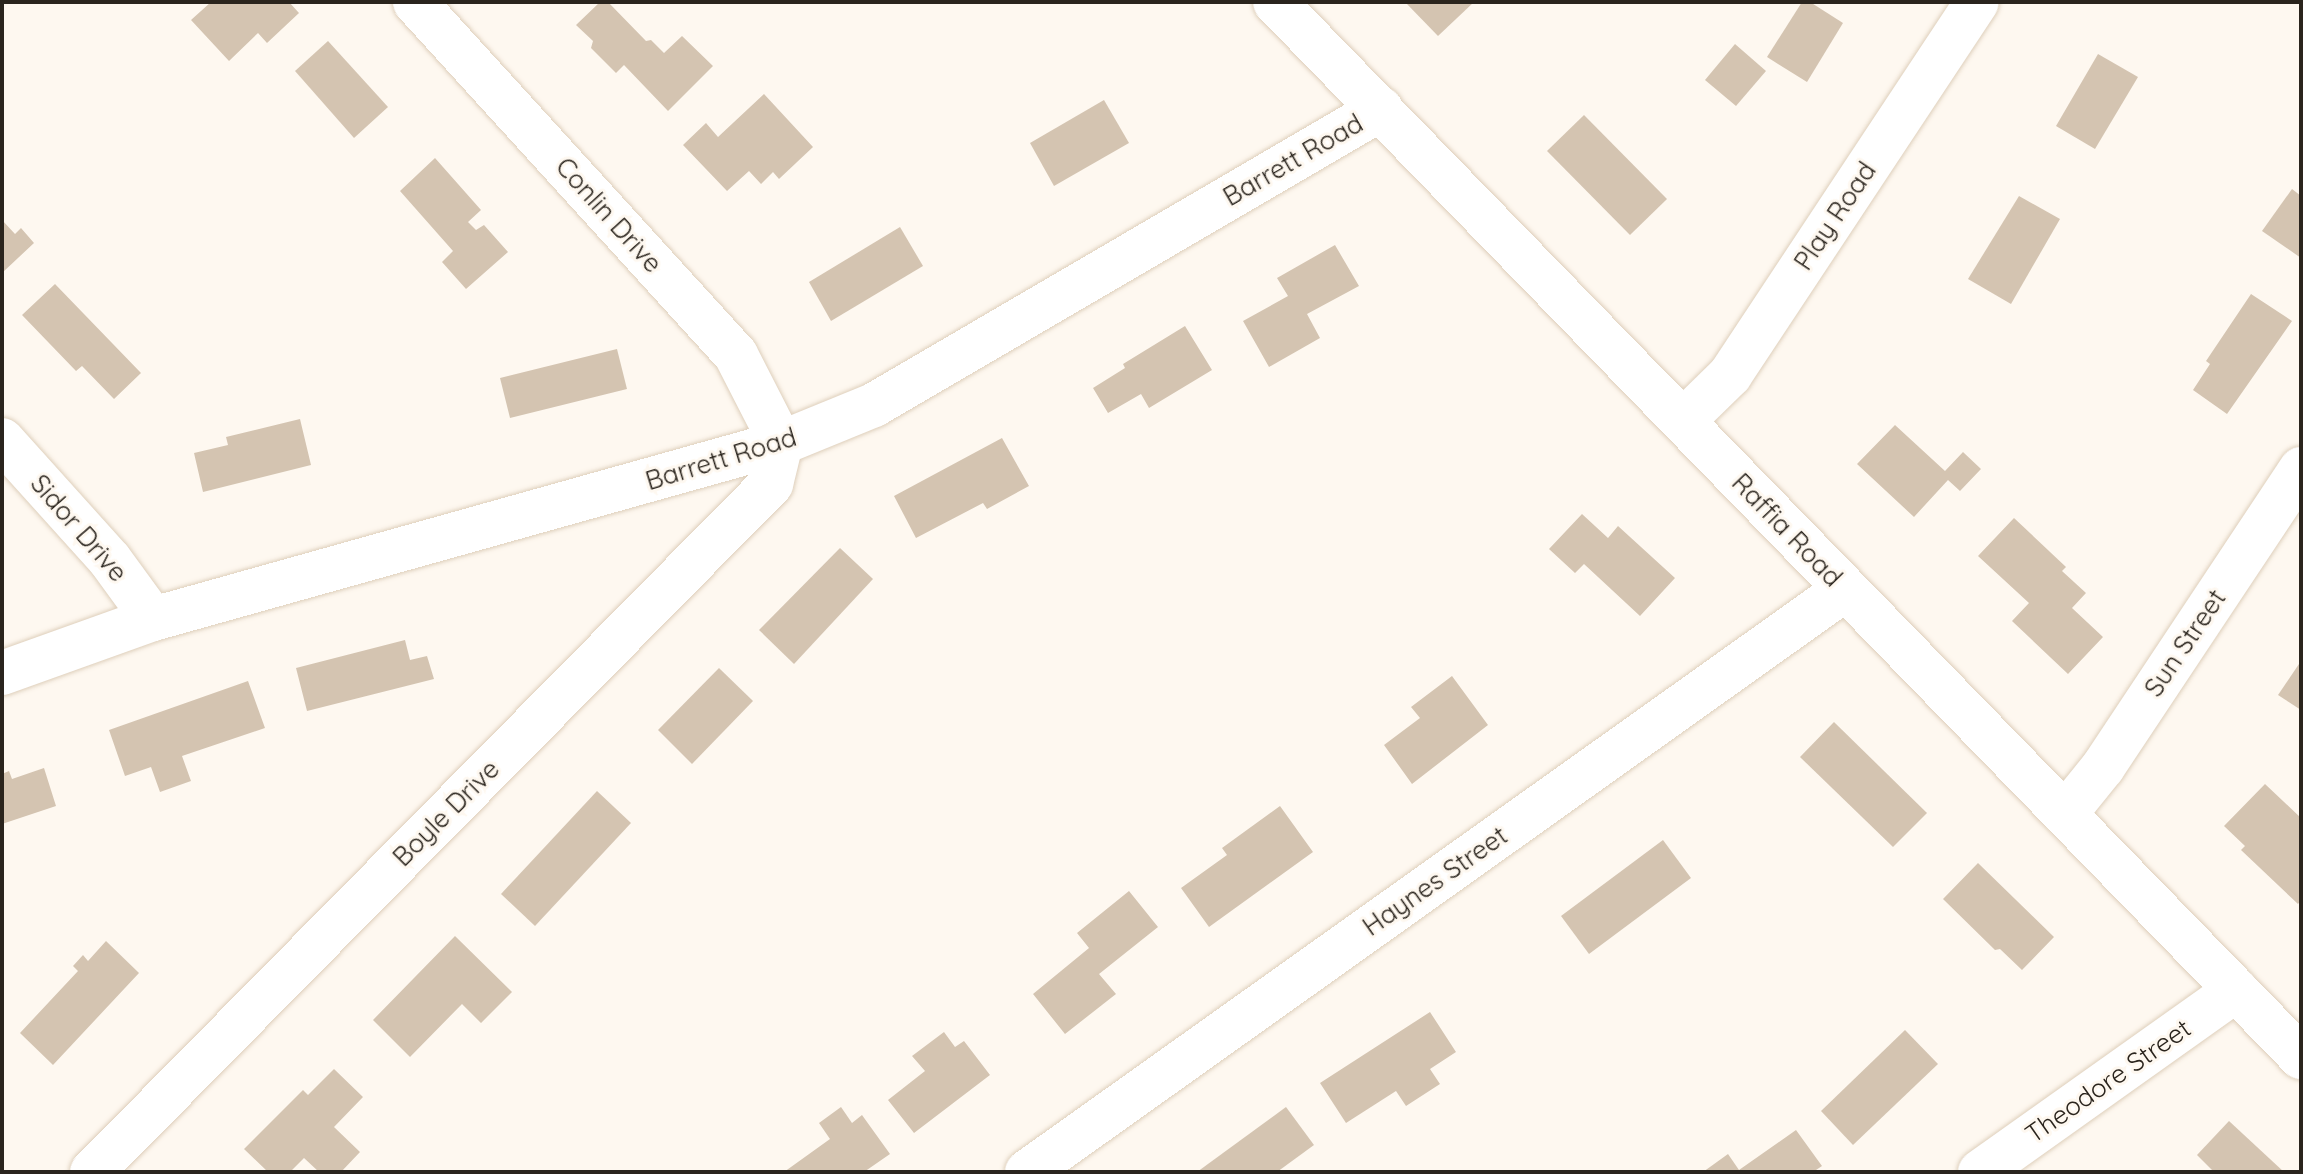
<!DOCTYPE html>
<html>
<head>
<meta charset="utf-8">
<style>
	body { margin:0 }
	#map { position:relative; width:2303px; height:1174px; overflow:hidden; background:#fef8f0; font-family:Quicksand,sans-serif }
	div>[style] { position:absolute }
	.building>* { inset:0; background:#d4c4b1 }
	.roads { filter:drop-shadow(0 0 2px #decfbb) drop-shadow(0 0 2px #decfbb) }
	.minor>* { height:44px; margin:-22px; padding:0 22px; transform-origin:22px; border-radius:22px; background:#fff }
	.major>* { height:44px; margin:-22px; padding:0 22px; transform-origin:22px; border-radius:22px; background:#fff }
	span { translate:-50% -50%; white-space:nowrap; text-align:center; line-height:1.15; -webkit-text-stroke:6px #fef8f0; paint-order:stroke }
	.street-label { font-size:26px; color:#2a241d }
	.frame { position:absolute; inset:0; border:4px solid #2a241d; pointer-events:none }
</style>
</head>
<body>
<div id="map">
	<div class="building">
		<i style="clip-path:polygon(211px 2px,289px 2px,299px 13px,267px 43px,258px 33px,229px 61px,191px 20px)"></i>
		<i style="clip-path:polygon(600px 2px,608px 2px,646px 41px,651px 40px,664px 53px,682px 36px,713px 66px,668px 111px,624px 65px,616px 73px,591px 48px,593px 41px,576px 25px)"></i>
		<i style="clip-path:polygon(1405px 2px,1474px 2px,1438px 36px)"></i>
		<i style="clip-path:polygon(1802px 2px,1810px 2px,1843px 23px,1807px 82px,1767px 57px)"></i>
		<i style="clip-path:polygon(328px 41px,388px 107px,354px 138px,295px 71px)"></i>
		<i style="clip-path:polygon(1735px 44px,1766px 71px,1736px 106px,1705px 80px)"></i>
		<i style="clip-path:polygon(2098px 54px,2138px 77px,2095px 149px,2056px 126px)"></i>
		<i style="clip-path:polygon(764px 94px,813px 147px,779px 179px,773px 172px,761px 184px,749px 171px,727px 191px,683px 145px,706px 123px,718px 137px)"></i>
		<i style="clip-path:polygon(1104px 100px,1129px 143px,1054px 186px,1030px 143px)"></i>
		<i style="clip-path:polygon(1584px 115px,1667px 199px,1630px 235px,1547px 151px)"></i>
		<i style="clip-path:polygon(435px 158px,481px 210px,468px 222px,476px 230px,484px 225px,508px 252px,466px 289px,442px 262px,453px 251px,400px 191px)"></i>
		<i style="clip-path:polygon(2292px 189px,2301px 196px,2301px 258px,2262px 231px)"></i>
		<i style="clip-path:polygon(2019px 196px,2060px 219px,2011px 304px,1968px 279px)"></i>
		<i style="clip-path:polygon(2px 220px,15px 234px,21px 228px,34px 243px,2px 273px)"></i>
		<i style="clip-path:polygon(900px 227px,923px 266px,831px 321px,809px 282px)"></i>
		<i style="clip-path:polygon(1335px 245px,1359px 286px,1307px 314px,1320px 338px,1269px 367px,1243px 321px,1288px 296px,1277px 278px)"></i>
		<i style="clip-path:polygon(55px 284px,141px 373px,114px 399px,82px 366px,76px 371px,22px 315px)"></i>
		<i style="clip-path:polygon(2251px 294px,2292px 321px,2227px 414px,2193px 390px,2210px 364px,2206px 361px)"></i>
		<i style="clip-path:polygon(1185px 326px,1212px 370px,1149px 408px,1141px 394px,1108px 413px,1093px 388px,1125px 368px,1123px 364px)"></i>
		<i style="clip-path:polygon(617px 349px,627px 389px,510px 418px,500px 378px)"></i>
		<i style="clip-path:polygon(300px 419px,311px 465px,203px 492px,194px 453px,228px 445px,226px 437px)"></i>
		<i style="clip-path:polygon(1895px 425px,1945px 471px,1963px 452px,1981px 469px,1960px 491px,1948px 480px,1914px 517px,1857px 464px)"></i>
		<i style="clip-path:polygon(1002px 438px,1029px 486px,987px 509px,983px 503px,916px 538px,894px 496px)"></i>
		<i style="clip-path:polygon(1582px 514px,1608px 538px,1618px 526px,1675px 578px,1640px 616px,1584px 564px,1575px 573px,1549px 549px)"></i>
		<i style="clip-path:polygon(2014px 518px,2066px 567px,2062px 571px,2086px 593px,2072px 608px,2103px 637px,2068px 674px,2012px 621px,2029px 603px,1978px 556px)"></i>
		<i style="clip-path:polygon(840px 548px,873px 579px,794px 664px,759px 630px)"></i>
		<i style="clip-path:polygon(405px 640px,410px 660px,427px 656px,434px 679px,307px 711px,296px 668px)"></i>
		<i style="clip-path:polygon(2301px 661px,2301px 710px,2278px 695px)"></i>
		<i style="clip-path:polygon(719px 668px,753px 701px,692px 764px,658px 730px)"></i>
		<i style="clip-path:polygon(1452px 676px,1488px 725px,1412px 784px,1384px 745px,1420px 718px,1411px 707px)"></i>
		<i style="clip-path:polygon(248px 681px,265px 728px,182px 756px,191px 781px,160px 792px,151px 767px,125px 776px,109px 730px)"></i>
		<i style="clip-path:polygon(1834px 722px,1927px 813px,1893px 847px,1800px 757px)"></i>
		<i style="clip-path:polygon(44px 768px,56px 806px,2px 824px,2px 774px,9px 771px,12px 779px)"></i>
		<i style="clip-path:polygon(2265px 784px,2301px 818px,2301px 900px,2298px 904px,2241px 850px,2245px 846px,2224px 826px)"></i>
		<i style="clip-path:polygon(597px 791px,631px 823px,535px 926px,501px 894px)"></i>
		<i style="clip-path:polygon(1280px 806px,1313px 852px,1209px 927px,1181px 888px,1227px 855px,1222px 848px)"></i>
		<i style="clip-path:polygon(1663px 840px,1691px 878px,1589px 954px,1561px 916px)"></i>
		<i style="clip-path:polygon(1978px 863px,2054px 937px,2022px 970px,2000px 949px,1995px 950px,1943px 899px)"></i>
		<i style="clip-path:polygon(1129px 891px,1158px 927px,1099px 974px,1116px 994px,1065px 1034px,1033px 994px,1089px 948px,1077px 933px)"></i>
		<i style="clip-path:polygon(455px 936px,512px 992px,481px 1023px,462px 1004px,410px 1057px,373px 1020px)"></i>
		<i style="clip-path:polygon(106px 941px,139px 973px,53px 1065px,20px 1033px,78px 971px,73px 966px,83px 955px,88px 961px)"></i>
		<i style="clip-path:polygon(1430px 1012px,1456px 1052px,1430px 1069px,1440px 1084px,1406px 1106px,1396px 1091px,1346px 1123px,1320px 1083px)"></i>
		<i style="clip-path:polygon(1905px 1030px,1938px 1064px,1853px 1145px,1821px 1111px)"></i>
		<i style="clip-path:polygon(944px 1032px,955px 1047px,964px 1041px,990px 1075px,914px 1133px,888px 1100px,925px 1071px,912px 1056px)"></i>
		<i style="clip-path:polygon(334px 1069px,363px 1097px,334px 1127px,360px 1152px,341px 1172px,319px 1172px,304px 1158px,290px 1172px,268px 1172px,244px 1149px,303px 1090px,308px 1095px)"></i>
		<i style="clip-path:polygon(841px 1107px,852px 1123px,862px 1115px,890px 1154px,864px 1172px,784px 1172px,830px 1139px,819px 1123px)"></i>
		<i style="clip-path:polygon(1286px 1107px,1314px 1145px,1277px 1172px,1197px 1172px)"></i>
		<i style="clip-path:polygon(2229px 1121px,2284px 1172px,2214px 1172px,2197px 1155px)"></i>
		<i style="clip-path:polygon(1796px 1130px,1822px 1166px,1813px 1172px,1703px 1172px,1728px 1154px,1739px 1170px)"></i>
	</div>
	<div class="roads">
		<div class="minor">
			<i style="left:1683px;top:421px;width:66px;rotate:-44.4deg"></i>
			<i style="left:1730px;top:375px;width:447px;rotate:-56.5deg"></i>
			<i style="left:2px;top:440px;width:161px;rotate:48deg"></i>
			<i style="left:110px;top:560px;width:73px;rotate:53.9deg"></i>
			<i style="left:2px;top:673px;width:160px;rotate:-19.7deg"></i>
			<i style="left:153px;top:619px;width:652px;rotate:-15.66deg"></i>
			<i style="left:781px;top:443px;width:100px;rotate:-22.2deg"></i>
			<i style="left:874px;top:405px;width:587px;rotate:-30.28deg"></i>
			<i style="left:2065px;top:814px;width:60px;rotate:-51deg"></i>
			<i style="left:2103px;top:767px;width:358px;rotate:-56.4deg"></i>
			<i style="left:92px;top:1172px;width:967px;rotate:-45.38deg"></i>
			<i style="left:771px;top:484px;width:42px;rotate:-76.3deg"></i>
			<i style="left:781px;top:443px;width:99px;rotate:-117.1deg"></i>
			<i style="left:736px;top:355px;width:477px;rotate:-132.3deg"></i>
			<i style="left:1027px;top:1172px;width:1003px;rotate:-35.46deg"></i>
			<i style="left:1980px;top:1172px;width:314px;rotate:-35.4deg"></i>
		</div>
		<div class="major">
			<i style="left:1275px;top:2px;width:1472px;rotate:45.8deg"></i>
		</div>
	</div>
	<div class="street-label">
		<span style="left:1293px;top:160px;rotate:-30deg">Barrett Road</span>
		<span style="left:609px;top:215px;rotate:48deg">Conlin Drive</span>
		<span style="left:1835px;top:216px;rotate:-56deg">Play Road</span>
		<span style="left:721px;top:459px;rotate:-17deg">Barrett Road</span>
		<span style="left:79px;top:528px;rotate:49deg">Sidor Drive</span>
		<span style="left:1787px;top:530px;rotate:46deg">Raffia Road</span>
		<span style="left:2185px;top:643px;rotate:-56deg">Sun Street</span>
		<span style="left:446px;top:813px;rotate:-45deg">Boyle Drive</span>
		<span style="left:1435px;top:881px;rotate:-35deg">Haynes Street</span>
		<span style="left:2108px;top:1081px;rotate:-35deg">Theodore Street</span>
	</div>
	<div class="frame"></div>
</div>
</body>
</html>
